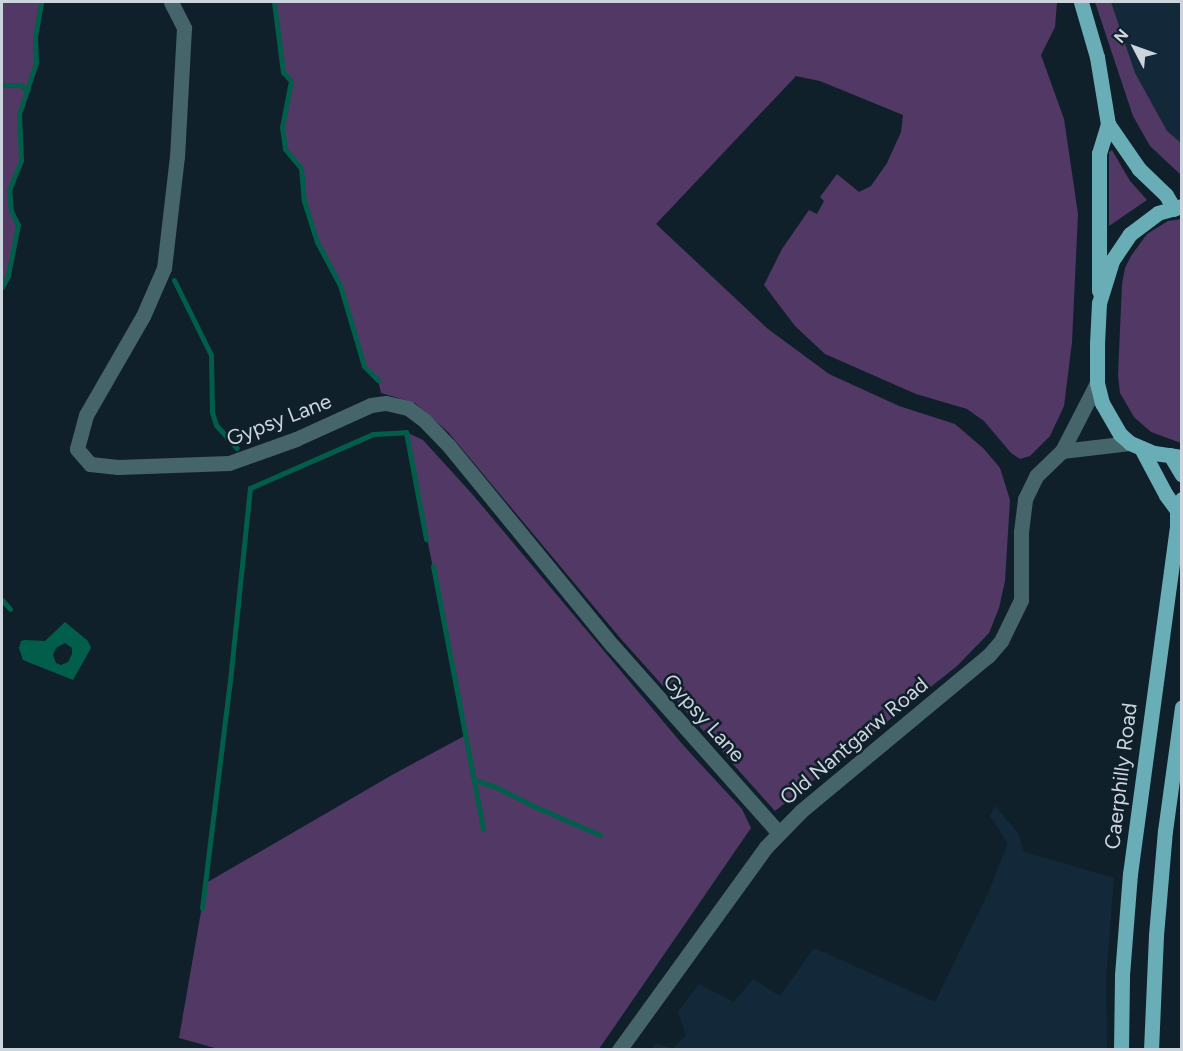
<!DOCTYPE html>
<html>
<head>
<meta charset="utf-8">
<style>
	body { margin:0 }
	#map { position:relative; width:1183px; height:1051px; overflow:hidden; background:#10202b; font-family:Figtree,sans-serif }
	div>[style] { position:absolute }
	.built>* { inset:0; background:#132939 }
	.green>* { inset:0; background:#523864 }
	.water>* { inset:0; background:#005e4b }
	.stream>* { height:5px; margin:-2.5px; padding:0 2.5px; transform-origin:2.5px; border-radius:2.5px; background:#005e4b }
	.minor>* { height:15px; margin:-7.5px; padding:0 7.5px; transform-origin:7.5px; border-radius:7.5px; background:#46656a }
	.major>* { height:15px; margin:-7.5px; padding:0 7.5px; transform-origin:7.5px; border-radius:7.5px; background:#69adb7 }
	span { translate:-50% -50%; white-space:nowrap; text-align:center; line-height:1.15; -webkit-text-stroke:5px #10202b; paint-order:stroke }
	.street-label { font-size:21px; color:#ccd5dd }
	.frame { position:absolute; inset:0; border:3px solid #ccd5dd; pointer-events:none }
	.north { position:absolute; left:1105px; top:18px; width:60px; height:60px; -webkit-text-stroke:4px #10202b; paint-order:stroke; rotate:311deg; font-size:16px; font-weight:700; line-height:24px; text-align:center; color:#ccd5dd }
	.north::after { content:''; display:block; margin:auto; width:21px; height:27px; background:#ccd5dd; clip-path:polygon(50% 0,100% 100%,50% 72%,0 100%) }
</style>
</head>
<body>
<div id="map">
	<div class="built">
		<i style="clip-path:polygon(1102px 2px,1181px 2px,1181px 172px,1171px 163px)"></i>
		<i style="clip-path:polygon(995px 806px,1018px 833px,1024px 852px,1114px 878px,1106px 978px,1107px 1049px,652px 1049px,655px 1044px,673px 1048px,686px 1035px,678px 1012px,699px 984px,734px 1002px,753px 979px,780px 996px,814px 948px,935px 1002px,989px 891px,1008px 843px,990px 816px)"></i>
	</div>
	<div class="green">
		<i style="clip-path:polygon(2px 2px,41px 2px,35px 37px,36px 63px,19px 114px,21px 160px,9px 190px,11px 211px,18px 225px,8px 275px,2px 287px)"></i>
		<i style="clip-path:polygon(274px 2px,1057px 2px,1055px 27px,1041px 55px,1064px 119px,1078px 214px,1072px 342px,1064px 406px,1050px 436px,1030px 456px,1020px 459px,1011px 453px,984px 421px,967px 409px,916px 394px,825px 354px,795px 326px,764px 285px,782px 249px,809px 210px,817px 214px,824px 201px,820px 197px,837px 174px,859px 192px,871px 186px,887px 163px,901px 132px,903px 115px,820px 81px,796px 76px,656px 224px,768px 329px,829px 374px,899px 406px,955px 424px,984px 449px,1000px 468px,1010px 500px,1005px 581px,999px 608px,989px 633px,957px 666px,775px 811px,621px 639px,448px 432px,415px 403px,381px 393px,378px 380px,364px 366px,340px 285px,317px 242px,304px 201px,301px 168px,285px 149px,282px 127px,291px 81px,283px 72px)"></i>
		<i style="clip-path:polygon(1095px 2px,1111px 2px,1135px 73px,1167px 131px,1181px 143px,1181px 175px,1150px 146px,1133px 116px)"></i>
		<i style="clip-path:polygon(1112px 150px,1130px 181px,1147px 200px,1109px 226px,1109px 152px)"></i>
		<i style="clip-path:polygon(1181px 219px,1182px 219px,1181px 443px,1151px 432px,1134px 417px,1120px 393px,1118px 375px,1122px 284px,1125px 268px,1131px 256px,1147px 234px,1168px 221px)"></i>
		<i style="clip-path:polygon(406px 432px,423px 440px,473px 495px,683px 745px,742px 809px,751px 828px,599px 1049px,222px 1050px,179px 1038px,206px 883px,392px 775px,466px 735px)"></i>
	</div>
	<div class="water">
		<i style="clip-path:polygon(evenodd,65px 622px,88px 641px,91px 648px,73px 680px,23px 660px,19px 648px,21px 641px,25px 640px,45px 641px,65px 622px,65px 643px,72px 648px,72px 654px,68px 662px,61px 665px,56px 663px,53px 655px,56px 648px,65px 643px)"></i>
	</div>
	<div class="stream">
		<i style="left:274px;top:2px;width:71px;rotate:82.7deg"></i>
		<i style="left:283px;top:72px;width:12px;rotate:48deg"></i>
		<i style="left:291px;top:81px;width:47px;rotate:101.1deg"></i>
		<i style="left:282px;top:127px;width:22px;rotate:82deg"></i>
		<i style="left:285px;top:149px;width:25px;rotate:50deg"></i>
		<i style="left:301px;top:168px;width:33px;rotate:85deg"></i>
		<i style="left:304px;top:201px;width:43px;rotate:72.4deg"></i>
		<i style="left:317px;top:242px;width:49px;rotate:61.9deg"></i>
		<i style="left:340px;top:285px;width:84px;rotate:73.5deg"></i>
		<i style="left:364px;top:366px;width:20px;rotate:45deg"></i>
		<i style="left:2px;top:85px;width:18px"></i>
		<i style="left:20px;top:85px;width:9px;rotate:36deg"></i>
		<i style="left:174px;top:280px;width:84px;rotate:63.7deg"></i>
		<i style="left:211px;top:355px;width:57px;rotate:89deg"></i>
		<i style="left:212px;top:412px;width:14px;rotate:73deg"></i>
		<i style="left:216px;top:425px;width:31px;rotate:48deg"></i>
		<i style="left:2px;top:287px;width:13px;rotate:-63deg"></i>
		<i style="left:8px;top:275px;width:51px;rotate:-78.7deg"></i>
		<i style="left:18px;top:225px;width:16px;rotate:-117deg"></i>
		<i style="left:11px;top:211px;width:21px;rotate:-95deg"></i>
		<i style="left:9px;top:190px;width:32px;rotate:-68deg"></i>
		<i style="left:21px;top:160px;width:46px;rotate:-92.5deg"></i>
		<i style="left:19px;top:114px;width:54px;rotate:-71.6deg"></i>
		<i style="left:36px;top:63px;width:26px;rotate:-92deg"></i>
		<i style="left:35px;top:37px;width:36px;rotate:-80deg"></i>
		<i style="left:433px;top:566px;width:268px;rotate:79.2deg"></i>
		<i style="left:2px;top:600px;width:12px;rotate:48deg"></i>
		<i style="left:475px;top:780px;width:22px;rotate:18deg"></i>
		<i style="left:496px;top:787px;width:45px;rotate:26.6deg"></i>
		<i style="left:536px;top:807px;width:70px;rotate:23.6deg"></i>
		<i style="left:202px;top:908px;width:229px;rotate:-83deg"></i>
		<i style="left:230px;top:681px;width:194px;rotate:-84.1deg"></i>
		<i style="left:250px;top:488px;width:134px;rotate:-23.7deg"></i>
		<i style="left:373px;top:434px;width:33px;rotate:-3deg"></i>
		<i style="left:406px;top:432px;width:109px;rotate:79.4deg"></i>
	</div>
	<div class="minor">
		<i style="left:171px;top:2px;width:29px;rotate:63deg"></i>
		<i style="left:184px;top:28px;width:128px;rotate:93.1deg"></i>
		<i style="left:177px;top:156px;width:113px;rotate:96.6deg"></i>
		<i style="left:164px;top:268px;width:52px;rotate:113.6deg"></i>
		<i style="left:143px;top:316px;width:114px;rotate:119.9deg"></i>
		<i style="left:86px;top:415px;width:35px;rotate:105deg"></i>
		<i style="left:77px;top:449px;width:20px;rotate:49deg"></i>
		<i style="left:90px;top:464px;width:28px;rotate:6deg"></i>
		<i style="left:118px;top:467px;width:111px;rotate:-2.1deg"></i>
		<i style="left:229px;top:463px;width:71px;rotate:-19.7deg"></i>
		<i style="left:296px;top:439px;width:82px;rotate:-24.4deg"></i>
		<i style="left:371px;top:405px;width:15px;rotate:-8deg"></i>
		<i style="left:386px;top:403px;width:23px;rotate:13deg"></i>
		<i style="left:408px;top:408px;width:20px;rotate:37deg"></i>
		<i style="left:424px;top:420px;width:36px;rotate:46deg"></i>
		<i style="left:449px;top:446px;width:257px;rotate:50.7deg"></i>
		<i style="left:612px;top:645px;width:251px;rotate:48.4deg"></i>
		<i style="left:1062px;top:451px;width:68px;rotate:-6.7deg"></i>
		<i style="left:619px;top:1050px;width:251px;rotate:-54.1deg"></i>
		<i style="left:766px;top:847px;width:50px;rotate:-45.8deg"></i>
		<i style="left:801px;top:811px;width:243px;rotate:-39.7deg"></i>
		<i style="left:988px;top:656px;width:20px;rotate:-49deg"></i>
		<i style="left:1001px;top:641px;width:46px;rotate:-64deg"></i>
		<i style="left:1021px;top:600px;width:68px;rotate:-90deg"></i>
		<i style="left:1021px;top:532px;width:33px;rotate:-83deg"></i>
		<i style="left:1025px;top:499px;width:25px;rotate:-64deg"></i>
		<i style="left:1036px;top:476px;width:36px;rotate:-44deg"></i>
		<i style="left:1062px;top:451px;width:76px;rotate:-62.8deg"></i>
	</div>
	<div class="major">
		<i style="left:1081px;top:2px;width:57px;rotate:73.8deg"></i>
		<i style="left:1097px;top:57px;width:68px;rotate:80.7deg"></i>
		<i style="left:1108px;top:124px;width:30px;rotate:107deg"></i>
		<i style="left:1099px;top:153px;width:138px;rotate:90deg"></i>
		<i style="left:1108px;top:124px;width:55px;rotate:55.4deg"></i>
		<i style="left:1139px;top:169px;width:37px;rotate:44deg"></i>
		<i style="left:1166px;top:195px;width:16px;rotate:60deg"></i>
		<i style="left:1182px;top:206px;width:25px;rotate:164deg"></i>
		<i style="left:1158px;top:213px;width:35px;rotate:143deg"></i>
		<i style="left:1130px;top:234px;width:32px;rotate:124deg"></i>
		<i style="left:1112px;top:261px;width:44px;rotate:107.2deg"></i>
		<i style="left:1099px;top:303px;width:41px;rotate:92.8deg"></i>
		<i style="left:1097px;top:344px;width:39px;rotate:90deg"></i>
		<i style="left:1097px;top:383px;width:21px;rotate:76deg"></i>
		<i style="left:1102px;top:403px;width:36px;rotate:60deg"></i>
		<i style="left:1120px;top:434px;width:13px;rotate:42deg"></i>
		<i style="left:1130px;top:443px;width:26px;rotate:23deg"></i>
		<i style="left:1154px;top:453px;width:28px;rotate:8deg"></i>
		<i style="left:1141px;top:448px;width:53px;rotate:62deg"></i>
		<i style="left:1166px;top:495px;width:19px;rotate:54deg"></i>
		<i style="left:1170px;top:455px;width:23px;rotate:59deg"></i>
		<i style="left:1121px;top:1050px;width:75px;rotate:-89.2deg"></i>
		<i style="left:1122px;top:975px;width:101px;rotate:-85.5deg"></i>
		<i style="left:1130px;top:874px;width:349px;rotate:-82.3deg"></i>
		<i style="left:1177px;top:528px;width:18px;rotate:-90deg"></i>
		<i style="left:1177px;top:510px;width:12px;rotate:-66deg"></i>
		<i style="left:1151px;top:1050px;width:115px;rotate:-87.5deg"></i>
		<i style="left:1156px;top:935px;width:104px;rotate:-85.1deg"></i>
		<i style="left:1165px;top:831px;width:125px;rotate:-82.2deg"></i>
	</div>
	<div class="street-label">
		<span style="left:279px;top:420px;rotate:-21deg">Gypsy Lane</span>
		<span style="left:704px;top:718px;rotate:48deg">Gypsy Lane</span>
		<span style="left:854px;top:741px;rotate:-40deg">Old Nantgarw Road</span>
		<span style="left:1121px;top:776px;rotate:-83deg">Caerphilly Road</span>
	</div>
	<div class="frame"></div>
	<div class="north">N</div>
</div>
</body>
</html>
